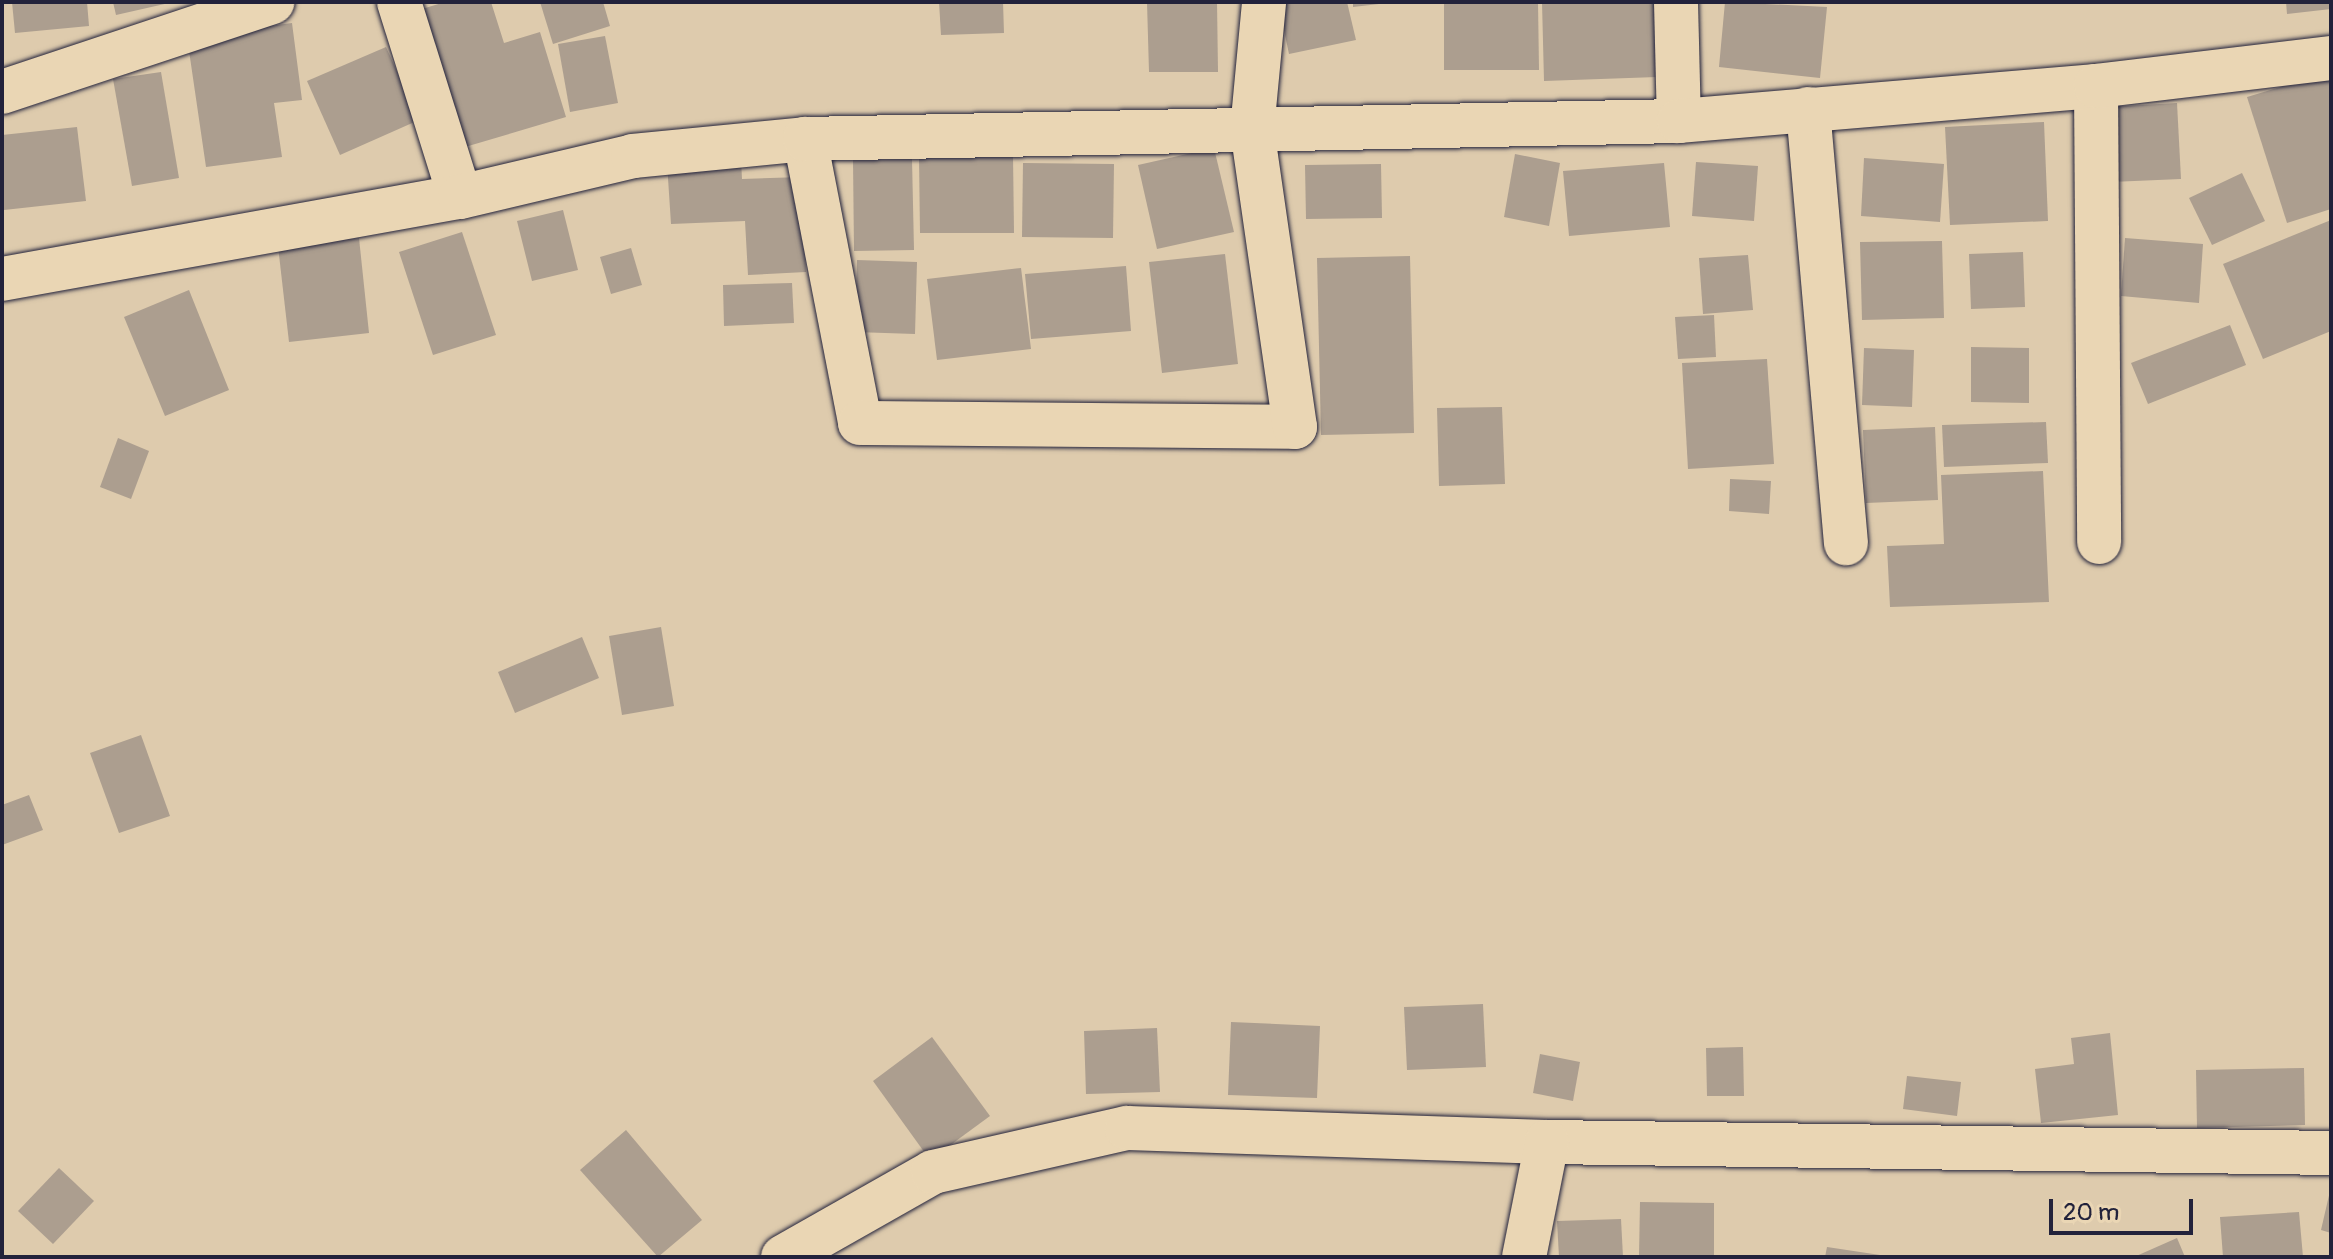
<!DOCTYPE html>
<html>
<head>
<meta charset="utf-8">
<style>
	body { margin:0 }
	#map { position:relative; width:2333px; height:1259px; overflow:hidden; background:#decbad; font-family:Pangolin,sans-serif }
	div>[style] { position:absolute }
	.building>* { inset:0; background:#ac9e8f }
	.roads { filter:drop-shadow(0 0 2px #22223b) drop-shadow(0 0 2px #22223b) }
	.minor>* { height:44px; margin:-22px; padding:0 22px; transform-origin:22px; border-radius:22px; background:#ead6b4 }
	span { translate:-50% -50%; white-space:nowrap; text-align:center; line-height:1.15; -webkit-text-stroke:7px #ead6b4; paint-order:stroke }
	.frame { position:absolute; inset:0; border:4px solid #22223b; pointer-events:none }
	.scale { position:absolute; left:2049px; top:1199px; width:144px; height:36px; box-sizing:border-box; border:4px solid #22223b; border-top:0; padding-left:10px; font-size:24px; line-height:28px; white-space:nowrap; color:#22223b; -webkit-text-stroke:6px #ead6b4; paint-order:stroke }
</style>
</head>
<body>
<div id="map">
	<div class="building">
		<i style="clip-path:polygon(12px 2px,87px 2px,89px 26px,15px 33px)"></i>
		<i style="clip-path:polygon(113px 2px,169px 2px,169px 3px,116px 15px)"></i>
		<i style="clip-path:polygon(445px 2px,491px 2px,504px 43px,540px 32px,566px 117px,465px 147px,422px 9px)"></i>
		<i style="clip-path:polygon(540px 2px,603px 2px,610px 26px,553px 44px)"></i>
		<i style="clip-path:polygon(939px 2px,1003px 2px,1004px 33px,941px 35px)"></i>
		<i style="clip-path:polygon(1147px 2px,1217px 2px,1218px 72px,1149px 72px)"></i>
		<i style="clip-path:polygon(1278px 2px,1347px 2px,1356px 40px,1289px 54px)"></i>
		<i style="clip-path:polygon(1353px 2px,1379px 2px,1379px 4px,1353px 7px)"></i>
		<i style="clip-path:polygon(1444px 2px,1538px 2px,1539px 70px,1444px 70px)"></i>
		<i style="clip-path:polygon(1542px 2px,1654px 2px,1657px 77px,1544px 81px)"></i>
		<i style="clip-path:polygon(1725px 2px,1827px 7px,1820px 78px,1719px 67px)"></i>
		<i style="clip-path:polygon(2286px 2px,2331px 2px,2331px 9px,2287px 14px)"></i>
		<i style="clip-path:polygon(292px 23px,302px 100px,274px 103px,282px 157px,206px 167px,187px 37px)"></i>
		<i style="clip-path:polygon(605px 36px,618px 103px,570px 112px,558px 44px)"></i>
		<i style="clip-path:polygon(386px 47px,419px 120px,340px 155px,307px 81px)"></i>
		<i style="clip-path:polygon(161px 72px,179px 178px,132px 186px,113px 79px)"></i>
		<i style="clip-path:polygon(2331px 72px,2331px 209px,2287px 223px,2247px 97px)"></i>
		<i style="clip-path:polygon(2177px 103px,2181px 179px,2111px 182px,2107px 107px)"></i>
		<i style="clip-path:polygon(2044px 122px,2048px 221px,1950px 225px,1945px 127px)"></i>
		<i style="clip-path:polygon(77px 127px,86px 201px,4px 210px,2px 135px)"></i>
		<i style="clip-path:polygon(1214px 148px,1234px 232px,1157px 249px,1138px 165px)"></i>
		<i style="clip-path:polygon(1515px 154px,1560px 163px,1549px 226px,1504px 217px)"></i>
		<i style="clip-path:polygon(1013px 155px,1014px 233px,920px 233px,919px 156px)"></i>
		<i style="clip-path:polygon(1864px 158px,1944px 164px,1940px 222px,1861px 216px)"></i>
		<i style="clip-path:polygon(912px 159px,914px 250px,854px 251px,853px 160px)"></i>
		<i style="clip-path:polygon(741px 160px,742px 179px,802px 177px,806px 272px,748px 275px,745px 221px,671px 224px,667px 163px)"></i>
		<i style="clip-path:polygon(1696px 162px,1758px 166px,1754px 221px,1692px 216px)"></i>
		<i style="clip-path:polygon(1023px 163px,1114px 164px,1113px 238px,1022px 237px)"></i>
		<i style="clip-path:polygon(1664px 163px,1670px 227px,1569px 236px,1563px 171px)"></i>
		<i style="clip-path:polygon(1381px 164px,1382px 218px,1306px 219px,1305px 165px)"></i>
		<i style="clip-path:polygon(2242px 173px,2265px 221px,2212px 245px,2189px 198px)"></i>
		<i style="clip-path:polygon(563px 210px,578px 270px,532px 281px,517px 221px)"></i>
		<i style="clip-path:polygon(2331px 220px,2331px 331px,2263px 359px,2223px 264px)"></i>
		<i style="clip-path:polygon(462px 232px,496px 335px,433px 355px,399px 252px)"></i>
		<i style="clip-path:polygon(359px 238px,369px 333px,289px 342px,278px 246px)"></i>
		<i style="clip-path:polygon(2125px 238px,2203px 244px,2199px 303px,2121px 296px)"></i>
		<i style="clip-path:polygon(1942px 241px,1944px 318px,1862px 320px,1860px 242px)"></i>
		<i style="clip-path:polygon(631px 248px,642px 285px,611px 294px,600px 257px)"></i>
		<i style="clip-path:polygon(2023px 252px,2025px 307px,1971px 309px,1969px 254px)"></i>
		<i style="clip-path:polygon(1225px 254px,1238px 364px,1162px 373px,1149px 262px)"></i>
		<i style="clip-path:polygon(1748px 255px,1753px 310px,1703px 314px,1699px 258px)"></i>
		<i style="clip-path:polygon(1410px 256px,1414px 433px,1321px 435px,1317px 258px)"></i>
		<i style="clip-path:polygon(857px 260px,917px 262px,915px 334px,855px 332px)"></i>
		<i style="clip-path:polygon(1126px 266px,1131px 331px,1031px 339px,1025px 274px)"></i>
		<i style="clip-path:polygon(1021px 268px,1031px 349px,937px 360px,927px 279px)"></i>
		<i style="clip-path:polygon(792px 283px,794px 323px,724px 326px,723px 285px)"></i>
		<i style="clip-path:polygon(189px 290px,229px 390px,165px 416px,124px 317px)"></i>
		<i style="clip-path:polygon(1714px 315px,1716px 357px,1678px 359px,1675px 317px)"></i>
		<i style="clip-path:polygon(2230px 325px,2246px 365px,2148px 404px,2131px 363px)"></i>
		<i style="clip-path:polygon(1971px 347px,2029px 348px,2029px 403px,1971px 402px)"></i>
		<i style="clip-path:polygon(1864px 348px,1914px 350px,1912px 407px,1862px 405px)"></i>
		<i style="clip-path:polygon(1767px 359px,1774px 464px,1688px 469px,1682px 363px)"></i>
		<i style="clip-path:polygon(1502px 407px,1505px 484px,1439px 486px,1437px 408px)"></i>
		<i style="clip-path:polygon(2046px 422px,2048px 463px,1944px 467px,1942px 425px)"></i>
		<i style="clip-path:polygon(1935px 427px,1938px 500px,1866px 503px,1863px 430px)"></i>
		<i style="clip-path:polygon(118px 438px,149px 451px,131px 499px,100px 487px)"></i>
		<i style="clip-path:polygon(2043px 471px,2049px 602px,1890px 607px,1887px 546px,1944px 544px,1941px 475px)"></i>
		<i style="clip-path:polygon(1730px 479px,1771px 481px,1769px 514px,1729px 511px)"></i>
		<i style="clip-path:polygon(661px 627px,674px 706px,622px 715px,609px 636px)"></i>
		<i style="clip-path:polygon(582px 637px,599px 678px,515px 713px,498px 672px)"></i>
		<i style="clip-path:polygon(141px 735px,170px 816px,119px 833px,90px 753px)"></i>
		<i style="clip-path:polygon(29px 795px,43px 830px,2px 845px,2px 805px)"></i>
		<i style="clip-path:polygon(1483px 1004px,1486px 1067px,1407px 1070px,1404px 1007px)"></i>
		<i style="clip-path:polygon(1231px 1022px,1320px 1026px,1317px 1098px,1228px 1095px)"></i>
		<i style="clip-path:polygon(1157px 1028px,1160px 1092px,1086px 1094px,1084px 1031px)"></i>
		<i style="clip-path:polygon(2110px 1033px,2118px 1115px,2041px 1123px,2035px 1069px,2074px 1064px,2071px 1038px)"></i>
		<i style="clip-path:polygon(932px 1037px,990px 1116px,930px 1160px,873px 1081px)"></i>
		<i style="clip-path:polygon(1743px 1047px,1744px 1096px,1707px 1096px,1706px 1048px)"></i>
		<i style="clip-path:polygon(1540px 1054px,1580px 1062px,1573px 1101px,1533px 1093px)"></i>
		<i style="clip-path:polygon(2304px 1068px,2305px 1125px,2197px 1128px,2196px 1070px)"></i>
		<i style="clip-path:polygon(1907px 1076px,1961px 1082px,1957px 1116px,1903px 1109px)"></i>
		<i style="clip-path:polygon(626px 1130px,702px 1220px,658px 1257px,580px 1170px)"></i>
		<i style="clip-path:polygon(59px 1168px,94px 1201px,53px 1244px,18px 1211px)"></i>
		<i style="clip-path:polygon(2330px 1191px,2331px 1191px,2331px 1233px,2321px 1230px)"></i>
		<i style="clip-path:polygon(1640px 1202px,1714px 1203px,1714px 1257px,1639px 1257px)"></i>
		<i style="clip-path:polygon(2299px 1212px,2303px 1257px,2223px 1257px,2220px 1217px)"></i>
		<i style="clip-path:polygon(1621px 1219px,1623px 1257px,1559px 1257px,1557px 1221px)"></i>
		<i style="clip-path:polygon(2177px 1238px,2185px 1257px,2134px 1257px)"></i>
		<i style="clip-path:polygon(1827px 1247px,1880px 1255px,1880px 1257px,1825px 1257px)"></i>
	</div>
	<div class="roads">
		<div class="minor">
			<i style="left:399px;top:2px;width:204px;rotate:72.6deg"></i>
			<i style="left:1676px;top:2px;width:119px;rotate:88.6deg"></i>
			<i style="left:2096px;top:86px;width:456px;rotate:89.6deg"></i>
			<i style="left:2px;top:92px;width:285px;rotate:-18.4deg"></i>
			<i style="left:1808px;top:109px;width:436px;rotate:85deg"></i>
			<i style="left:805px;top:139px;width:289px;rotate:79deg"></i>
			<i style="left:860px;top:423px;width:435px;rotate:0.5deg"></i>
			<i style="left:1295px;top:427px;width:300px;rotate:-98.2deg"></i>
			<i style="left:1252px;top:130px;width:129px;rotate:-84.6deg"></i>
			<i style="left:2px;top:279px;width:465px;rotate:-10.2deg"></i>
			<i style="left:460px;top:197px;width:178px;rotate:-13.3deg"></i>
			<i style="left:633px;top:156px;width:173px;rotate:-5.6deg"></i>
			<i style="left:805px;top:139px;width:874px;rotate:-1.18deg"></i>
			<i style="left:1679px;top:121px;width:418px;rotate:-4.8deg"></i>
			<i style="left:2096px;top:86px;width:237px;rotate:-6.8deg"></i>
			<i style="left:783px;top:1257px;width:172px;rotate:-29.5deg"></i>
			<i style="left:933px;top:1172px;width:199px;rotate:-12.8deg"></i>
			<i style="left:1127px;top:1128px;width:420px;rotate:1.9deg"></i>
			<i style="left:1547px;top:1142px;width:784px;rotate:0.8deg"></i>
			<i style="left:1524px;top:1257px;width:117px;rotate:-78.7deg"></i>
		</div>
	</div>
	<div class="frame"></div>
	<div class="scale">20 m</div>
</div>
</body>
</html>
